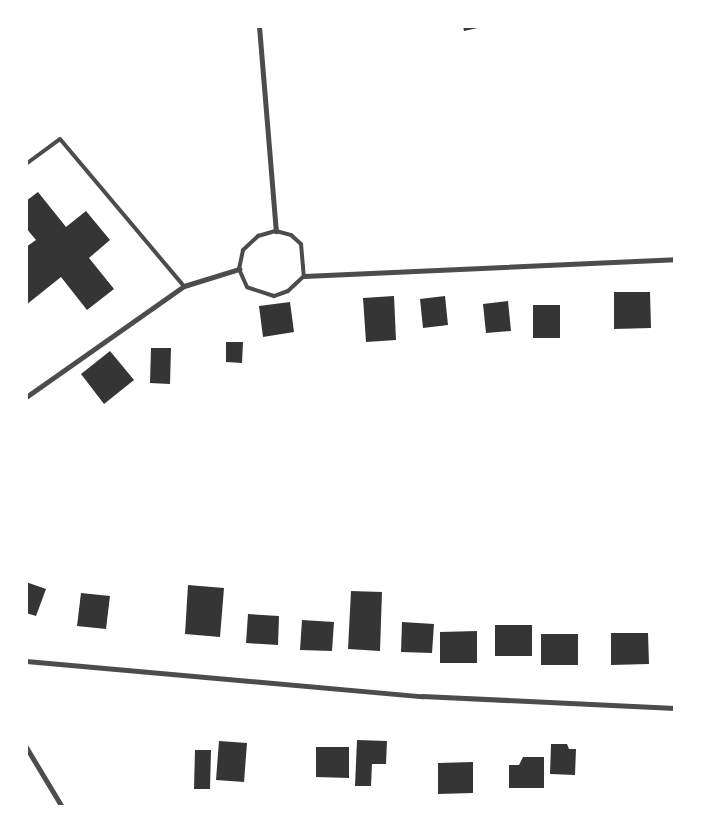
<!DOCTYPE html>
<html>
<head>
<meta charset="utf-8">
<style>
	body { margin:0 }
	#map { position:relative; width:701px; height:833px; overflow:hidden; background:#fff; font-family:Ubuntu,sans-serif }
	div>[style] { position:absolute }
	.building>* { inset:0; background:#353535 }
	.service>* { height:4px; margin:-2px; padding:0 2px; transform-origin:2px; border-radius:2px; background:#4c4c4c }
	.minor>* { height:5px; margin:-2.5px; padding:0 2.5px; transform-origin:2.5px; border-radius:2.5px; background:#4c4c4c }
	span { translate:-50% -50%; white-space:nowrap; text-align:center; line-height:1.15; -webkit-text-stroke:4px #fff; paint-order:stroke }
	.frame { position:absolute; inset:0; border:28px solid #fff; pointer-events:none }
</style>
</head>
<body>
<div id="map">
	<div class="building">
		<i style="clip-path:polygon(463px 26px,482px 26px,482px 27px,464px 31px)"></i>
		<i style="clip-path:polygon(38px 192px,66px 227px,86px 211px,110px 240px,89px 258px,114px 289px,87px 310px,61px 277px,26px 305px,26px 247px,36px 240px,26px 228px,26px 201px)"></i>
		<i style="clip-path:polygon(614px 292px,650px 292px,651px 328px,614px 329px)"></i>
		<i style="clip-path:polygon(394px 296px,396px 340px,366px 342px,363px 298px)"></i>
		<i style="clip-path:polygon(445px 296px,448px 325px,423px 328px,420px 299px)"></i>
		<i style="clip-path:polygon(508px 301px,511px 331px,486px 333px,483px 304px)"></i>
		<i style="clip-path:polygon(290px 302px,294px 332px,263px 337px,259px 306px)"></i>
		<i style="clip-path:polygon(533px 305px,560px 305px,560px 338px,533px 338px)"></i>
		<i style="clip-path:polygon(226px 342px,243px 342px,242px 363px,226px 362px)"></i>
		<i style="clip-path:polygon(151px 348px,171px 348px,170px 384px,150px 383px)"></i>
		<i style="clip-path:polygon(110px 351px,134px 380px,104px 404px,81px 374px)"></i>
		<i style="clip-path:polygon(26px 582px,46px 589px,36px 616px,26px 613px)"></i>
		<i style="clip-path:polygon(188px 585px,224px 588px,220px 637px,185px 634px)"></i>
		<i style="clip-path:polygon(351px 591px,382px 592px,380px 651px,348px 649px)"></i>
		<i style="clip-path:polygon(81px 593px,110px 596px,106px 629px,77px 626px)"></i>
		<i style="clip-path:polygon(248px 614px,279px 616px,278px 645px,246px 643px)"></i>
		<i style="clip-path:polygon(302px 620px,334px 622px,332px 651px,300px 650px)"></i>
		<i style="clip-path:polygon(402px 622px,434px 624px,432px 653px,401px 652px)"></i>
		<i style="clip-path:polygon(495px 625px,532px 625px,532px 656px,495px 656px)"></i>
		<i style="clip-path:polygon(477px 631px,477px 663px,440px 663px,440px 632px)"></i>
		<i style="clip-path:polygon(611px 633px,648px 633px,649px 664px,611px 665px)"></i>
		<i style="clip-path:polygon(541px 634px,578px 634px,578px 665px,541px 665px)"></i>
		<i style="clip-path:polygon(357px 740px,387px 741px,386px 764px,372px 764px,371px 786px,355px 786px)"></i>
		<i style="clip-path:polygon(219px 741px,247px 743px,244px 782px,216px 780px)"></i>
		<i style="clip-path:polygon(551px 744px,567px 744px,569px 749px,576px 749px,575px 775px,550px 774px)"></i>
		<i style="clip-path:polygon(316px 747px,349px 747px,349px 778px,316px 777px)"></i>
		<i style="clip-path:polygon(195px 750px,211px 750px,210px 789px,194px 789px)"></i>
		<i style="clip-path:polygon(523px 757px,544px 757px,544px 788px,509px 788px,509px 765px,519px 765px)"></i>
		<i style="clip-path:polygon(473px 762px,473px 793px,438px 794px,438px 763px)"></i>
	</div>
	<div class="service">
		<i style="left:26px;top:164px;width:42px;rotate:-36.3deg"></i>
		<i style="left:60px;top:139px;width:192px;rotate:49.9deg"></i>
		<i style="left:276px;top:231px;width:16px;rotate:15deg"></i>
		<i style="left:291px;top:235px;width:13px;rotate:42deg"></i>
		<i style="left:301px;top:244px;width:32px;rotate:85deg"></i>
		<i style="left:304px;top:276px;width:22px;rotate:137deg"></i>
		<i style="left:288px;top:291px;width:15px;rotate:160deg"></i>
		<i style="left:274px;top:296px;width:28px;rotate:-162deg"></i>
		<i style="left:247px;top:287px;width:20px;rotate:-114deg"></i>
		<i style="left:239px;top:269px;width:19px;rotate:-78deg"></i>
		<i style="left:243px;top:250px;width:21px;rotate:-43deg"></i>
		<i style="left:258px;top:236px;width:19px;rotate:-16deg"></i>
	</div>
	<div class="minor">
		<i style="left:259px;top:26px;width:206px;rotate:85.3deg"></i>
		<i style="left:304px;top:276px;width:371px;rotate:-2.6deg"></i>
		<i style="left:26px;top:397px;width:193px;rotate:-35.1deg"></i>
		<i style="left:184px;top:286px;width:58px;rotate:-17.2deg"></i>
		<i style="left:26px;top:661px;width:398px;rotate:5.1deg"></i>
		<i style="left:422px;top:696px;width:253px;rotate:2.7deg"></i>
		<i style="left:26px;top:747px;width:70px;rotate:59deg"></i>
	</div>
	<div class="frame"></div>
</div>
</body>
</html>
